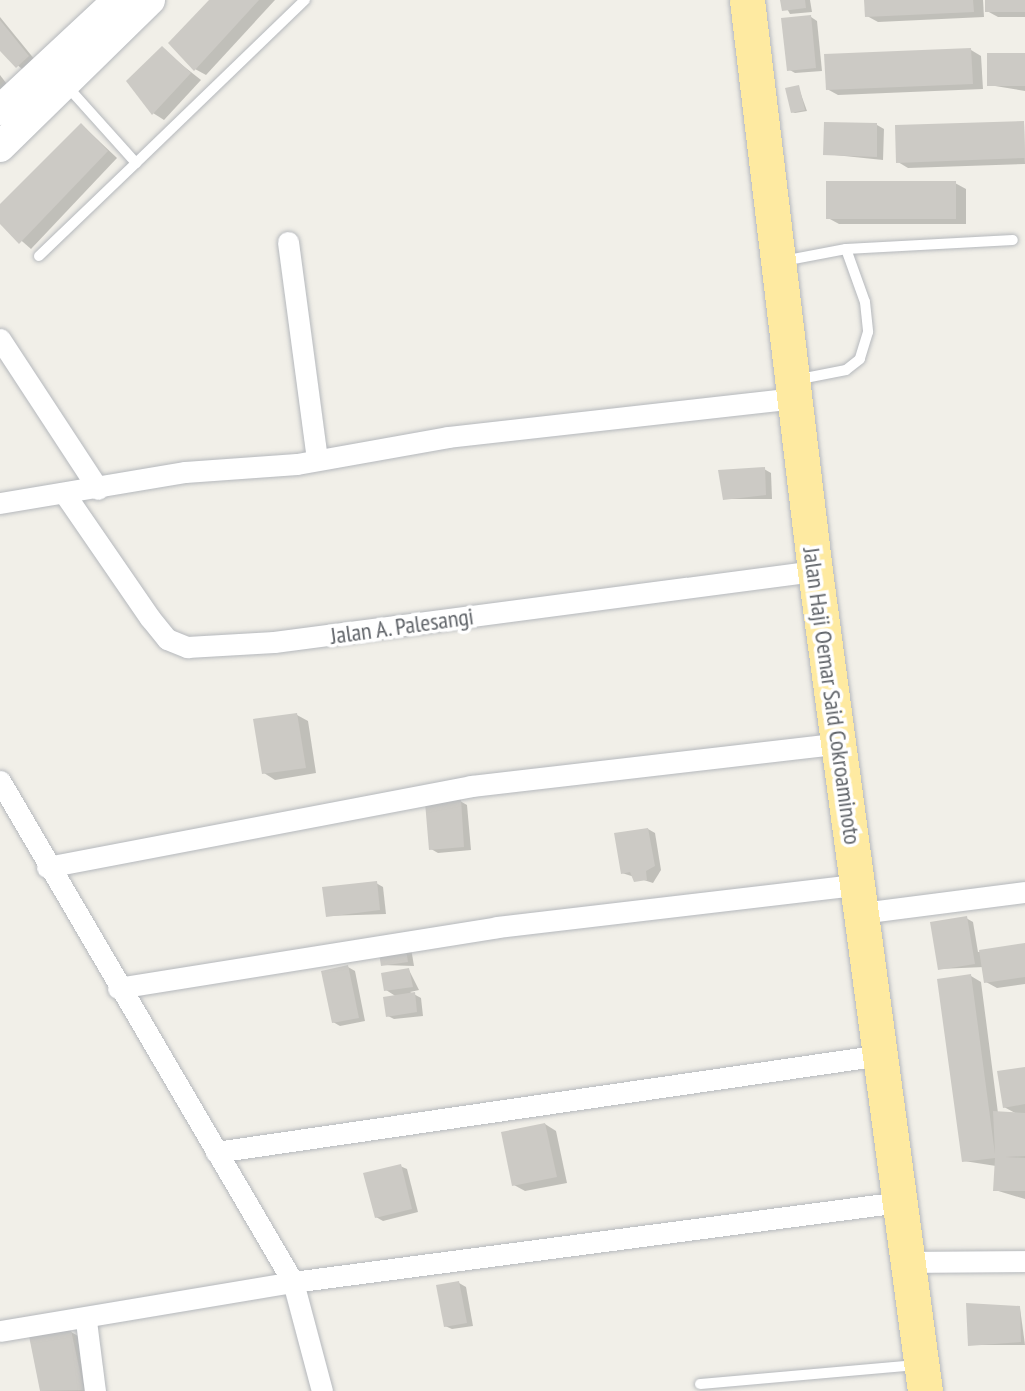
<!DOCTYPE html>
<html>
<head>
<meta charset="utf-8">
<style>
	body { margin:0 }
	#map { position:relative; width:1025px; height:1391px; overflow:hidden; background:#f1efe8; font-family:"PT Sans Narrow",sans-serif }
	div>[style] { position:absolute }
	.shadow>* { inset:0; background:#0003 }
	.building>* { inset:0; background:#cccac5 }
	.roads { filter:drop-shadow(0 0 2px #b5b8bc) drop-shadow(0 0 2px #b5b8bc) }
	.service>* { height:10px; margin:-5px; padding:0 5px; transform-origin:5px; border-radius:5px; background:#fff }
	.minor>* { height:21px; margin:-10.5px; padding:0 10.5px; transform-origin:10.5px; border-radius:10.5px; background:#fff }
	.secondary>* { height:30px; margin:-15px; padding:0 15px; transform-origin:15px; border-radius:15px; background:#fff }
	.trunk>* { height:35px; margin:-17.5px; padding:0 17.5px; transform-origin:17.5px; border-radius:17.5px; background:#feeaa1 }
	span { translate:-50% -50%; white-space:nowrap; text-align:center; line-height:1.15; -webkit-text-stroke:7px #fff; paint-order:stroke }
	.street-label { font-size:24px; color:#5f6368 }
</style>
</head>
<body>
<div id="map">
	<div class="shadow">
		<i style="clip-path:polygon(212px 0,275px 0,206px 75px,195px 69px)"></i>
		<i style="clip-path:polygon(782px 0,810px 0,812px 12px,790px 14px)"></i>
		<i style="clip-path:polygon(866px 0,983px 0,984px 17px,878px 22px,867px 16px)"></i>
		<i style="clip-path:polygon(987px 0,1025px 0,1025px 17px,998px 17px,987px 11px)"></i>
		<i style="clip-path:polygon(0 17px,35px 60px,23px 70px,0 49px)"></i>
		<i style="clip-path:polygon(811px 17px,817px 21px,822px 71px,795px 73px,788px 69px)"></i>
		<i style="clip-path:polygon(162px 49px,201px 80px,164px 120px,153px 113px)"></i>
		<i style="clip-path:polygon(971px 50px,981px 56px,983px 89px,838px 95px,827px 89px)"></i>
		<i style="clip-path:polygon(1025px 55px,1025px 91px,989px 85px)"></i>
		<i style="clip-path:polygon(0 75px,13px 92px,0 103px)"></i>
		<i style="clip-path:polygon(798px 86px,807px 111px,795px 113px,792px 112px)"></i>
		<i style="clip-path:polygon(1024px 123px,1025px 164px,908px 168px,898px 162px)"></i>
		<i style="clip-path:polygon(82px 125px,117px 158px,31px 249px,0 222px,0 207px)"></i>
		<i style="clip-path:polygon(877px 125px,884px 129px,883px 160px,825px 154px)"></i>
		<i style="clip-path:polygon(955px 183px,966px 189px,966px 224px,839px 224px,828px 218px)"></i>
		<i style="clip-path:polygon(764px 469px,771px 473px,772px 499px,724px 499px)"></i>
		<i style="clip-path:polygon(297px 715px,308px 721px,316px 773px,275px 780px,264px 773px)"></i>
		<i style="clip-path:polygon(460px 801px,467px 805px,471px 850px,438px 853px,431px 849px)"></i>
		<i style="clip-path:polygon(648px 829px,655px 833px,661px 870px,653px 883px,622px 873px)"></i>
		<i style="clip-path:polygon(376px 883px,383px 887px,386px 914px,327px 916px)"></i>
		<i style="clip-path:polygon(966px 918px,973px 922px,978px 952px,1025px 945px,1025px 984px,997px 988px,986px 982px,984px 967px,939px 969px)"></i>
		<i style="clip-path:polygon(411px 948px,414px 966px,382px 965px)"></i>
		<i style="clip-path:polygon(348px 967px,355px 971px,365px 1021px,340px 1026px,333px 1022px)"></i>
		<i style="clip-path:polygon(409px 970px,419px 990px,410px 992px,421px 998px,423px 1016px,394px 1019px,388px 1016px,397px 997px,386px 990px)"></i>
		<i style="clip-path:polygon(971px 976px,981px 982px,998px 1113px,1017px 1114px,1004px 1107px,1025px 1069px,1025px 1199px,995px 1190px,996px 1166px,964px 1161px)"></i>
		<i style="clip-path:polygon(545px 1124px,556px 1131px,567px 1183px,525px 1191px,514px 1185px)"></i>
		<i style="clip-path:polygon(400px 1166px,407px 1169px,418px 1212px,383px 1221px,376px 1217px)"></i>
		<i style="clip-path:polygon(459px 1283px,466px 1287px,473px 1326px,452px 1329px,445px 1326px)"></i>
		<i style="clip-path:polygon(1020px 1308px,1025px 1345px,969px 1345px)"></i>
		<i style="clip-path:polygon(71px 1332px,82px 1338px,93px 1391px,42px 1391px,31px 1338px)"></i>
	</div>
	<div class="building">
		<i style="clip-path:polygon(209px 0,259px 0,194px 71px,168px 43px)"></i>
		<i style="clip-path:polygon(780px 0,805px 0,806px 8px,782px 11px)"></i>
		<i style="clip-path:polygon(864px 0,973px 0,974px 12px,865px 17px)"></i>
		<i style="clip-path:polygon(985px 0,1025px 0,1025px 12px,985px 12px)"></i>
		<i style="clip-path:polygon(811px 15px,816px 68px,787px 71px,781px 18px)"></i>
		<i style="clip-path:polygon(0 20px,29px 56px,16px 68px,0 51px)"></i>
		<i style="clip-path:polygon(162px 46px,191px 73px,152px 115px,126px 81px)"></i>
		<i style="clip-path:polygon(971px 48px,973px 84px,826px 90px,824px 54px)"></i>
		<i style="clip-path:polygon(987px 53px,1025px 53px,1025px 86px,987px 86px)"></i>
		<i style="clip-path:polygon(799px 85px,805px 110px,791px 113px,785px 88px)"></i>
		<i style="clip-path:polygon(1024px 121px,1025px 158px,896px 163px,895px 125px)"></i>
		<i style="clip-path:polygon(824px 122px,877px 123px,877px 157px,823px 155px)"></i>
		<i style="clip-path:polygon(81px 123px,108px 151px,19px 244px,0 224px,0 204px)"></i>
		<i style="clip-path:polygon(826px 181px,956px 181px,956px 219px,826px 219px)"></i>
		<i style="clip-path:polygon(765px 467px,766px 495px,723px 500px,718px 470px)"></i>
		<i style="clip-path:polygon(297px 713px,306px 768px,262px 774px,253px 719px)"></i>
		<i style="clip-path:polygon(461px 799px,464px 847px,429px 850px,425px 802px)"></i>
		<i style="clip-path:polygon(648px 828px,655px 866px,646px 871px,647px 880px,634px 882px,630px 872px,621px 874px,614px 833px)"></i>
		<i style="clip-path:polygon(377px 881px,380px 910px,326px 917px,322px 887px)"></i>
		<i style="clip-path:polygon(967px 916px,975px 964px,938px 970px,930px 922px)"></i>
		<i style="clip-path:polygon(405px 943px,408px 962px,381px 966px,378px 946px)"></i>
		<i style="clip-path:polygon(1025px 943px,1025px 977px,984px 983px,979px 950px)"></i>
		<i style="clip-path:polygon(348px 965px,359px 1018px,332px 1023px,321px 971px)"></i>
		<i style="clip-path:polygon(409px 968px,413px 987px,384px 991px,381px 973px)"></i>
		<i style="clip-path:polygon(971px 974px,995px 1154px,993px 1111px,1025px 1113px,1025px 1156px,1005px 1157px,1025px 1158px,1025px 1191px,993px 1191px,995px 1158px,962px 1162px,937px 979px)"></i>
		<i style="clip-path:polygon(415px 992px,417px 1012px,386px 1017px,383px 997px)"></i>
		<i style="clip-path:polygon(1025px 1067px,1025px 1104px,1003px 1108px,997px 1071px)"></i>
		<i style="clip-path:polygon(545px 1123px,557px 1177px,512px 1186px,501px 1132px)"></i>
		<i style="clip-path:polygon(401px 1164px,412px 1209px,375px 1218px,363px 1173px)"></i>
		<i style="clip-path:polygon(459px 1281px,467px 1323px,444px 1327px,436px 1285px)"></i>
		<i style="clip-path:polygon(966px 1303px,1020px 1306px,1021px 1342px,968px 1346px)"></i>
		<i style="clip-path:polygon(71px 1330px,84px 1390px,40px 1391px,29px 1336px)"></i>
	</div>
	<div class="roads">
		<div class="service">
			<i style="left:136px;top:163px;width:235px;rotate:-44deg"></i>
			<i style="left:846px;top:249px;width:167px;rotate:-3.1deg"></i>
			<i style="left:39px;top:256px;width:134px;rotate:-43.8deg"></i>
			<i style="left:136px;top:163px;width:105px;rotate:-131.9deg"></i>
			<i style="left:783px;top:261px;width:64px;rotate:-10.8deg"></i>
			<i style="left:846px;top:249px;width:56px;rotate:70.3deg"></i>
			<i style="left:865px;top:302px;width:30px;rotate:84deg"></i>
			<i style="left:868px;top:332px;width:28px;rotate:107deg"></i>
			<i style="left:860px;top:359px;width:18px;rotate:142deg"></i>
			<i style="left:846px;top:370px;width:52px;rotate:168.9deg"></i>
			<i style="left:700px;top:1384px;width:218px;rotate:-5deg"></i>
		</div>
		<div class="minor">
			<i style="left:288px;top:242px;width:219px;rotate:82.4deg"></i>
			<i style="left:0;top:339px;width:179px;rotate:56.8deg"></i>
			<i style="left:64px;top:493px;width:152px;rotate:55.5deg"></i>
			<i style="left:150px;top:618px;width:27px;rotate:51deg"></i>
			<i style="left:167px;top:639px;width:22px;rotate:22deg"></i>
			<i style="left:187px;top:647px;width:87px;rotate:-3.3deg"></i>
			<i style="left:274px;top:642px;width:546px;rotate:-7.48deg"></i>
			<i style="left:0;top:503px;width:188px;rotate:-9.5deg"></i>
			<i style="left:185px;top:472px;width:112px;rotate:-4.1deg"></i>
			<i style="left:297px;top:464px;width:153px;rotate:-10.1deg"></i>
			<i style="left:448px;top:437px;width:348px;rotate:-6.4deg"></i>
			<i style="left:0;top:781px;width:580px;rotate:59.68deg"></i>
			<i style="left:293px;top:1282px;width:113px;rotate:75.1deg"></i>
			<i style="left:47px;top:867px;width:432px;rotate:-10.8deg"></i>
			<i style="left:471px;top:786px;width:372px;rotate:-6.6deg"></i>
			<i style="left:861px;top:913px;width:165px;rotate:-7.3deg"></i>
			<i style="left:118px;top:988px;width:384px;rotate:-9.1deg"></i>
			<i style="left:497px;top:927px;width:362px;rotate:-6.7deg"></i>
			<i style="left:216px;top:1152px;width:672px;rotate:-8.3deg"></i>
			<i style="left:909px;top:1262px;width:116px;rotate:-0.5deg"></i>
			<i style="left:86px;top:1321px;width:71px;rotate:82.7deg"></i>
			<i style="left:0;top:1331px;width:297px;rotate:-9.5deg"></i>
			<i style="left:293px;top:1282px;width:612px;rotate:-7.51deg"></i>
		</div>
		<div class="secondary">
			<i style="left:0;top:110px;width:161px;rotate:-43deg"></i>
			<i style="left:0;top:147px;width:210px;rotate:-44.4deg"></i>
		</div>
		<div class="trunk">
			<i style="left:747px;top:0;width:575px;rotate:83.21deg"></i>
			<i style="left:815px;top:571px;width:827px;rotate:82.36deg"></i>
		</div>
	</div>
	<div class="street-label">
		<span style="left:402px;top:626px;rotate:-8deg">Jalan A. Palesangi</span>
		<span style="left:832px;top:696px;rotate:82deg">Jalan Haji Oemar Said Cokroaminoto</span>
	</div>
</div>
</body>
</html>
